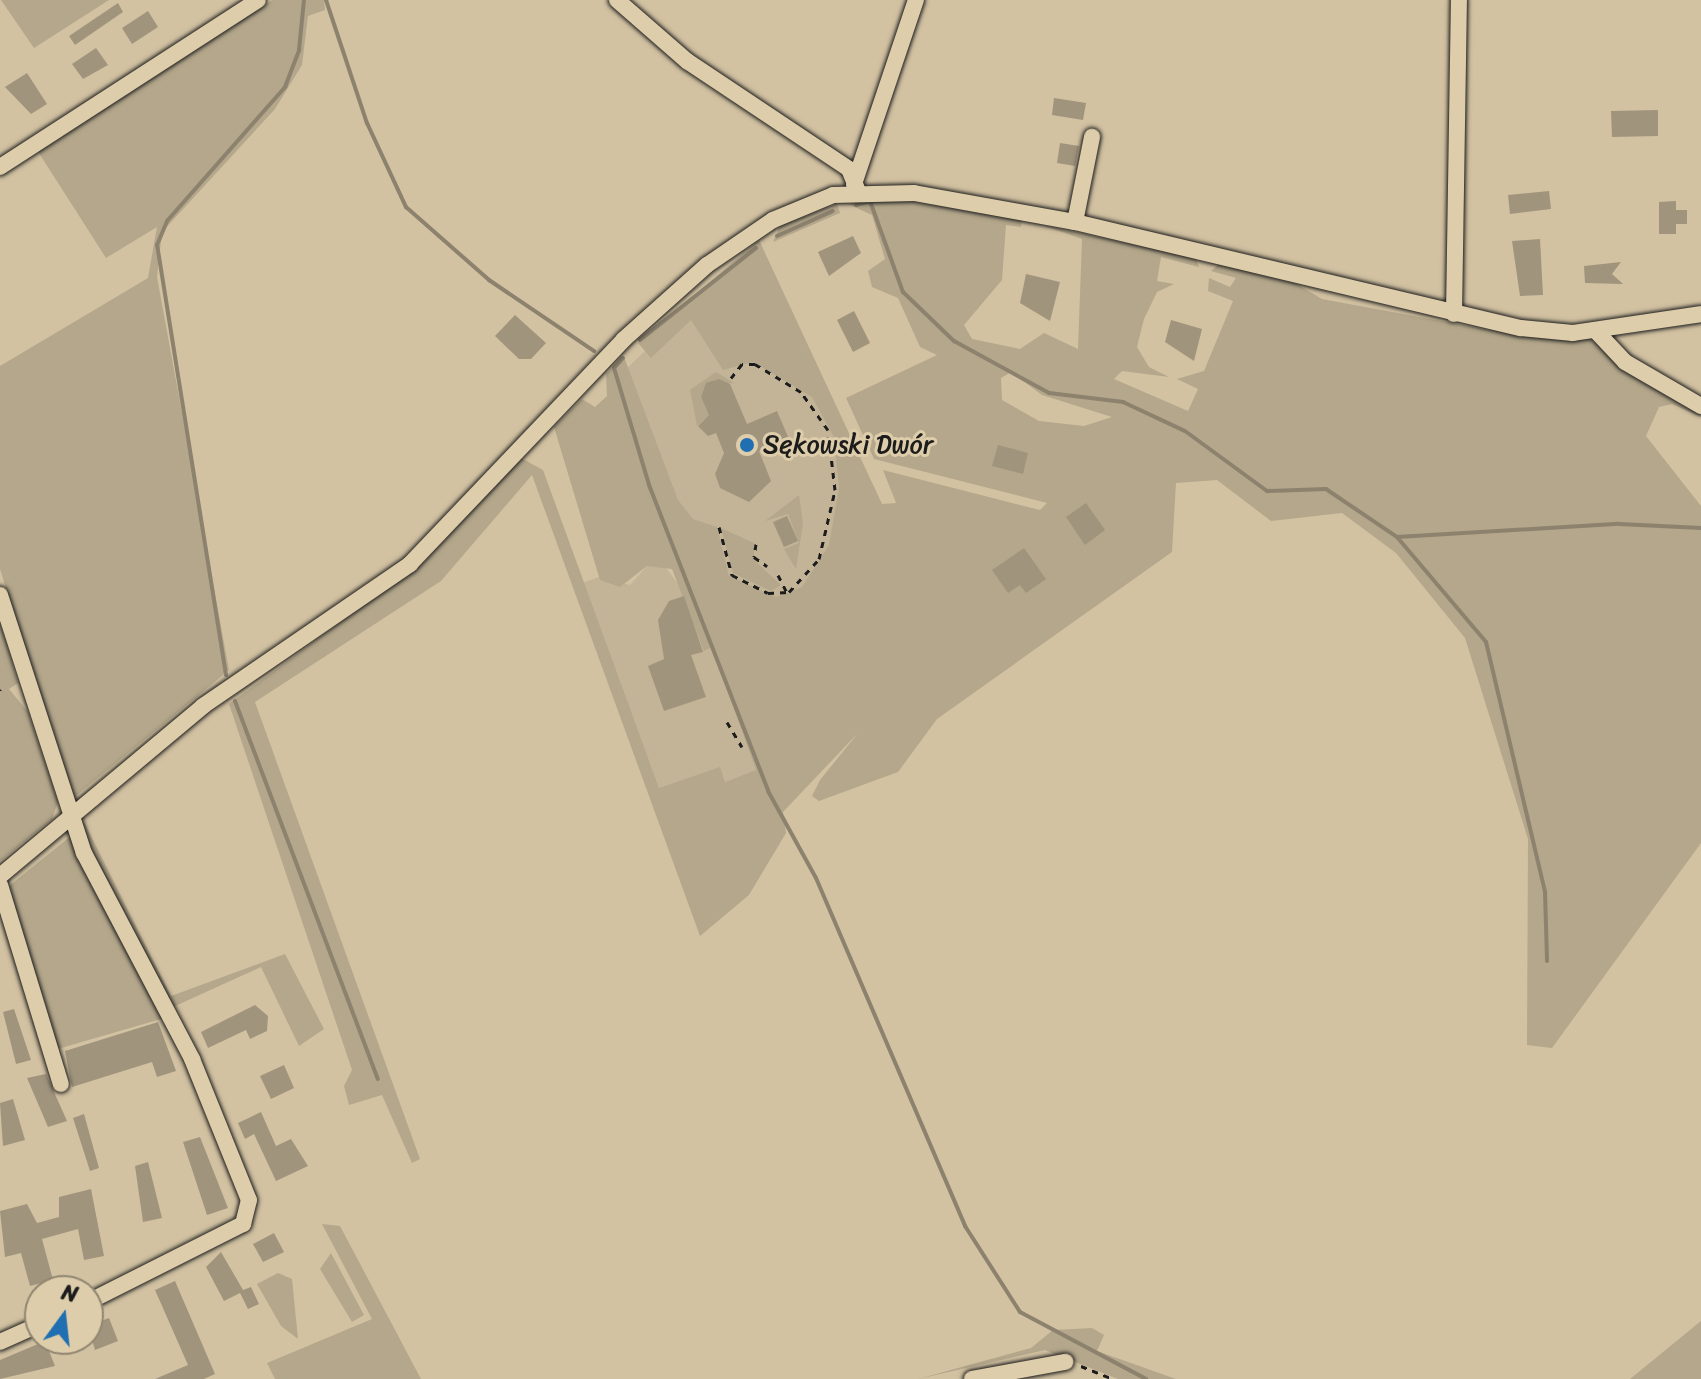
<!DOCTYPE html>
<html>
<head>
<meta charset="utf-8">
<style>
	body { margin:0 }
	#map { position:relative; width:1701px; height:1379px; overflow:hidden; background:#d2c2a2; font-family:Sriracha,sans-serif }
	div>[style] { position:absolute }
	.built>* { inset:0; background:#c3b497 }
	.green>* { inset:0; background:#b4a78b }
	.stream>* { height:4px; margin:-2px; padding:0 2px; transform-origin:2px; border-radius:2px; background:#8d826e }
	.building>* { inset:0; background:#a0947d }
	.path>* { height:3px; margin-top:-1.5px; transform-origin:0; background:repeating-linear-gradient(90deg,#1c1c1c 0 6px,transparent 0 12px) }
	.roads { filter:drop-shadow(0 0 2px #1c1c1c) drop-shadow(0 0 2px #1c1c1c) }
	.minor>* { height:16px; margin:-8px; padding:0 8px; transform-origin:8px; border-radius:8px; background:#decdaa }
	.dots>* { width:22px; height:22px; translate:-50% -50%; box-sizing:border-box; border:4px solid #decdaa; border-radius:50% }
	span { translate:-50% -50%; white-space:nowrap; text-align:center; line-height:1.15; -webkit-text-stroke:6px #decdaa; paint-order:stroke }
	.poi-label { font-size:26px; color:#1c1c1c }
	.left { translate:0 -50%; text-align:left }
	.north { position:absolute; left:24px; top:1275px; width:80px; height:80px; box-sizing:border-box; background:#decdaa; border:2px solid #908671; border-radius:50%; rotate:15deg; font-size:22px; font-weight:700; line-height:32px; text-align:center; color:#1c1c1c }
	.north::after { content:''; display:block; margin:auto; width:28px; height:36px; background:#1f6fb2; clip-path:polygon(50% 0,100% 100%,50% 72%,0 100%) }
</style>
</head>
<body>
<div id="map">
	<div class="built">
		<i style="clip-path:polygon(691px 307px,800px 330px,860px 514px,783px 812px,622px 373px)"></i>
		<i style="clip-path:polygon(663px 564px,686px 594px,704px 650px,712px 646px,757px 770px,725px 782px,719px 768px,659px 788px,582px 583px,599px 577px,630px 585px,647px 566px)"></i>
	</div>
	<div class="green">
		<i style="clip-path:polygon(1px 0,109px 0,34px 48px)"></i>
		<i style="clip-path:polygon(272px 0,324px 0,325px 10px,308px 16px,302px 65px,275px 109px,162px 232px,157px 277px,229px 670px,71px 800px,0 569px,0 366px,148px 278px,157px 227px,106px 258px,37px 150px)"></i>
		<i style="clip-path:polygon(evenodd,890px 198px,1022px 220px,1021px 227px,1006px 225px,1002px 280px,964px 325px,972px 339px,1020px 349px,1044px 333px,1078px 349px,1082px 239px,1042px 225px,1196px 258px,1199px 267px,1161px 257px,1157px 281px,1174px 284px,1157px 292px,1144px 319px,1137px 347px,1149px 367px,1169px 377px,1122px 371px,1114px 379px,1188px 411px,1198px 389px,1177px 379px,1204px 371px,1233px 301px,1208px 291px,1209px 278px,1230px 287px,1236px 278px,1211px 271px,1219px 264px,1295px 283px,1322px 299px,1528px 337px,1587px 338px,1701px 409px,1701px 417px,1672px 404px,1659px 407px,1646px 436px,1701px 506px,1701px 843px,1552px 1048px,1527px 1045px,1528px 839px,1465px 638px,1396px 553px,1342px 513px,1271px 521px,1217px 480px,1176px 483px,1172px 552px,937px 719px,898px 772px,819px 801px,812px 796px,820px 780px,858px 733px,783px 812px,786px 833px,749px 895px,700px 936px,532px 475px,441px 581px,255px 702px,420px 1159px,412px 1163px,382px 1095px,349px 1105px,344px 1086px,352px 1070px,229px 704px,413px 569px,521px 458px,543px 470px,659px 788px,720px 767px,725px 782px,756px 770px,712px 647px,704px 651px,672px 569px,647px 566px,620px 587px,600px 580px,554px 427px,582px 399px,595px 407px,607px 396px,606px 374px,624px 357px,678px 500px,693px 519px,717px 527px,729px 576px,776px 597px,802px 587px,829px 545px,839px 488px,834px 437px,812px 397px,753px 362px,723px 370px,691px 320px,651px 358px,638px 343px,759px 240px,882px 504px,896px 503px,883px 470px,1040px 510px,1047px 503px,874px 459px,846px 398px,937px 355px,920px 347px,898px 298px,872px 287px,868px 271px,885px 259px,872px 215px,848px 204px,890px 198px,1011px 372px,1042px 395px,1112px 417px,1084px 426px,1039px 421px,1002px 400px,1001px 378px,1011px 372px)"></i>
		<i style="clip-path:polygon(837px 204px,840px 213px,773px 242px,780px 226px)"></i>
		<i style="clip-path:polygon(716px 372px,734px 383px,706px 384px,701px 397px,709px 415px,697px 426px,690px 390px)"></i>
		<i style="clip-path:polygon(799px 495px,803px 523px,796px 569px,784px 549px,799px 543px,788px 514px,765px 521px)"></i>
		<i style="clip-path:polygon(721px 528px,754px 543px,754px 560px,781px 585px,771px 591px,733px 573px)"></i>
		<i style="clip-path:polygon(0 623px,18px 683px,9px 689px,28px 712px,58px 802px,52px 819px,0 861px)"></i>
		<i style="clip-path:polygon(84px 822px,171px 996px,285px 954px,324px 1029px,299px 1046px,261px 967px,173px 1007px,78px 828px)"></i>
		<i style="clip-path:polygon(71px 836px,168px 1017px,54px 1050px,9px 886px)"></i>
		<i style="clip-path:polygon(322px 1224px,340px 1226px,421px 1379px,275px 1379px,267px 1363px,372px 1319px)"></i>
		<i style="clip-path:polygon(331px 1253px,364px 1315px,352px 1322px,320px 1269px)"></i>
		<i style="clip-path:polygon(278px 1273px,292px 1279px,298px 1339px,281px 1326px,257px 1284px)"></i>
		<i style="clip-path:polygon(1701px 1321px,1701px 1379px,1630px 1379px)"></i>
		<i style="clip-path:polygon(1092px 1328px,1104px 1335px,1097px 1351px,1176px 1379px,1118px 1379px,1045px 1350px,918px 1379px,1031px 1348px,1053px 1330px)"></i>
	</div>
	<div class="stream">
		<i style="left:326px;top:0;width:130px;rotate:71.6deg"></i>
		<i style="left:367px;top:123px;width:93px;rotate:65.1deg"></i>
		<i style="left:406px;top:207px;width:111px;rotate:41.3deg"></i>
		<i style="left:489px;top:280px;width:127px;rotate:34.1deg"></i>
		<i style="left:856px;top:205px;width:15px;rotate:-16deg"></i>
		<i style="left:870px;top:201px;width:97px;rotate:70.1deg"></i>
		<i style="left:903px;top:292px;width:71px;rotate:43.9deg"></i>
		<i style="left:954px;top:341px;width:108px;rotate:28.7deg"></i>
		<i style="left:1049px;top:393px;width:75px;rotate:6.9deg"></i>
		<i style="left:1123px;top:402px;width:68px;rotate:25.1deg"></i>
		<i style="left:1185px;top:431px;width:102px;rotate:36.2deg"></i>
		<i style="left:1267px;top:491px;width:59px;rotate:-1.9deg"></i>
		<i style="left:1326px;top:489px;width:86px;rotate:34.1deg"></i>
		<i style="left:1397px;top:537px;width:222px;rotate:-3.4deg"></i>
		<i style="left:1619px;top:524px;width:82px;rotate:2.8deg"></i>
		<i style="left:777px;top:236px;width:61px;rotate:-24.1deg"></i>
		<i style="left:640px;top:340px;width:148px;rotate:-38.4deg"></i>
		<i style="left:623px;top:358px;width:13px;rotate:132deg"></i>
		<i style="left:614px;top:368px;width:122px;rotate:73.3deg"></i>
		<i style="left:649px;top:485px;width:328px;rotate:68.7deg"></i>
		<i style="left:768px;top:791px;width:99px;rotate:61.1deg"></i>
		<i style="left:816px;top:878px;width:379px;rotate:66.8deg"></i>
		<i style="left:965px;top:1226px;width:102px;rotate:57.4deg"></i>
		<i style="left:1020px;top:1312px;width:143px;rotate:28deg"></i>
		<i style="left:1397px;top:537px;width:138px;rotate:49.7deg"></i>
		<i style="left:1486px;top:642px;width:257px;rotate:76.7deg"></i>
		<i style="left:1545px;top:892px;width:69px;rotate:88.3deg"></i>
		<i style="left:226px;top:675px;width:436px;rotate:-99.1deg"></i>
		<i style="left:157px;top:245px;width:26px;rotate:-67deg"></i>
		<i style="left:167px;top:221px;width:179px;rotate:-48.6deg"></i>
		<i style="left:285px;top:87px;width:40px;rotate:-69deg"></i>
		<i style="left:299px;top:50px;width:50px;rotate:-84.3deg"></i>
		<i style="left:235px;top:701px;width:404px;rotate:69.3deg"></i>
	</div>
	<div class="building">
		<i style="clip-path:polygon(118px 3px,123px 12px,75px 45px,69px 36px)"></i>
		<i style="clip-path:polygon(148px 11px,158px 27px,132px 44px,122px 28px)"></i>
		<i style="clip-path:polygon(96px 48px,108px 65px,83px 79px,72px 64px)"></i>
		<i style="clip-path:polygon(27px 73px,47px 104px,31px 114px,5px 87px)"></i>
		<i style="clip-path:polygon(1054px 98px,1086px 103px,1083px 120px,1052px 115px)"></i>
		<i style="clip-path:polygon(1658px 110px,1658px 136px,1612px 137px,1611px 111px)"></i>
		<i style="clip-path:polygon(1060px 143px,1079px 146px,1075px 166px,1057px 163px)"></i>
		<i style="clip-path:polygon(1549px 191px,1551px 209px,1510px 214px,1508px 195px)"></i>
		<i style="clip-path:polygon(1676px 201px,1676px 210px,1687px 210px,1687px 224px,1676px 224px,1676px 234px,1659px 234px,1659px 202px)"></i>
		<i style="clip-path:polygon(853px 236px,861px 253px,829px 276px,818px 252px)"></i>
		<i style="clip-path:polygon(1540px 239px,1543px 295px,1520px 296px,1512px 241px)"></i>
		<i style="clip-path:polygon(1621px 262px,1612px 274px,1623px 284px,1585px 283px,1584px 266px)"></i>
		<i style="clip-path:polygon(1026px 274px,1060px 282px,1050px 321px,1020px 303px)"></i>
		<i style="clip-path:polygon(854px 311px,870px 343px,853px 352px,837px 320px)"></i>
		<i style="clip-path:polygon(515px 315px,546px 343px,531px 359px,519px 359px,495px 336px)"></i>
		<i style="clip-path:polygon(1171px 320px,1202px 329px,1194px 361px,1165px 342px)"></i>
		<i style="clip-path:polygon(719px 379px,730px 384px,747px 424px,777px 411px,789px 439px,759px 451px,771px 481px,749px 502px,720px 488px,715px 474px,724px 453px,716px 433px,708px 436px,698px 426px,709px 415px,701px 397px,706px 383px)"></i>
		<i style="clip-path:polygon(998px 445px,1028px 453px,1023px 474px,992px 466px)"></i>
		<i style="clip-path:polygon(1086px 503px,1105px 530px,1085px 545px,1066px 517px)"></i>
		<i style="clip-path:polygon(787px 516px,798px 541px,784px 547px,773px 522px)"></i>
		<i style="clip-path:polygon(1024px 548px,1046px 579px,1026px 593px,1020px 585px,1008px 593px,992px 570px)"></i>
		<i style="clip-path:polygon(684px 596px,703px 652px,691px 655px,706px 697px,664px 711px,648px 666px,664px 659px,658px 620px,669px 601px)"></i>
		<i style="clip-path:polygon(255px 1005px,268px 1016px,267px 1031px,250px 1039px,246px 1030px,208px 1048px,201px 1032px)"></i>
		<i style="clip-path:polygon(14px 1009px,31px 1060px,16px 1064px,3px 1012px)"></i>
		<i style="clip-path:polygon(158px 1022px,176px 1071px,157px 1077px,152px 1062px,72px 1087px,65px 1051px)"></i>
		<i style="clip-path:polygon(284px 1065px,294px 1088px,271px 1099px,260px 1076px)"></i>
		<i style="clip-path:polygon(46px 1074px,67px 1121px,48px 1127px,27px 1078px)"></i>
		<i style="clip-path:polygon(13px 1099px,25px 1140px,3px 1146px,0 1103px)"></i>
		<i style="clip-path:polygon(261px 1112px,276px 1146px,291px 1139px,308px 1166px,276px 1181px,254px 1134px,245px 1139px,238px 1123px)"></i>
		<i style="clip-path:polygon(84px 1114px,99px 1168px,90px 1171px,73px 1118px)"></i>
		<i style="clip-path:polygon(200px 1137px,228px 1208px,207px 1215px,183px 1142px)"></i>
		<i style="clip-path:polygon(148px 1162px,162px 1218px,143px 1222px,135px 1166px)"></i>
		<i style="clip-path:polygon(91px 1189px,104px 1256px,84px 1260px,78px 1229px,42px 1239px,53px 1280px,30px 1286px,21px 1253px,5px 1257px,0 1211px,27px 1204px,37px 1223px,59px 1217px,59px 1197px)"></i>
		<i style="clip-path:polygon(274px 1233px,284px 1252px,263px 1262px,253px 1244px)"></i>
		<i style="clip-path:polygon(221px 1252px,243px 1290px,251px 1287px,259px 1304px,248px 1309px,240px 1293px,224px 1301px,206px 1267px)"></i>
		<i style="clip-path:polygon(175px 1281px,215px 1374px,204px 1379px,155px 1379px,188px 1365px,155px 1290px)"></i>
		<i style="clip-path:polygon(109px 1318px,118px 1341px,95px 1350px,88px 1326px)"></i>
		<i style="clip-path:polygon(45px 1341px,55px 1366px,0 1379px,0 1360px)"></i>
	</div>
	<div class="path">
		<i style="left:719px;top:527px;width:50px;rotate:74.8deg"></i>
		<i style="left:732px;top:575px;width:40px;rotate:26.6deg"></i>
		<i style="left:768px;top:593px;width:21px;rotate:-3deg"></i>
		<i style="left:789px;top:592px;width:45px;rotate:-47.7deg"></i>
		<i style="left:819px;top:559px;width:71px;rotate:-76.9deg"></i>
		<i style="left:835px;top:490px;width:60px;rotate:-96.7deg"></i>
		<i style="left:828px;top:430px;width:47px;rotate:-125.4deg"></i>
		<i style="left:801px;top:392px;width:54px;rotate:-148.7deg"></i>
		<i style="left:755px;top:364px;width:13px;rotate:180deg"></i>
		<i style="left:742px;top:364px;width:18px;rotate:128deg"></i>
		<i style="left:756px;top:544px;width:13px;rotate:99deg"></i>
		<i style="left:754px;top:557px;width:16px;rotate:35deg"></i>
		<i style="left:778px;top:575px;width:20px;rotate:63deg"></i>
		<i style="left:0;top:690px;width:1px;rotate:-45deg"></i>
		<i style="left:727px;top:722px;width:29px;rotate:59deg"></i>
		<i style="left:1081px;top:1366px;width:35px;rotate:22deg"></i>
	</div>
	<div class="roads">
		<div class="minor">
			<i style="left:617px;top:0;width:93px;rotate:41.1deg"></i>
			<i style="left:687px;top:61px;width:195px;rotate:33.7deg"></i>
			<i style="left:849px;top:169px;width:22px;rotate:68deg"></i>
			<i style="left:0;top:167px;width:307px;rotate:-32.9deg"></i>
			<i style="left:854px;top:184px;width:194px;rotate:-71.4deg"></i>
			<i style="left:1075px;top:222px;width:87px;rotate:-78.7deg"></i>
			<i style="left:1454px;top:314px;width:314px;rotate:-89.1deg"></i>
			<i style="left:1595px;top:330px;width:44px;rotate:46.8deg"></i>
			<i style="left:1625px;top:362px;width:88px;rotate:30.1deg"></i>
			<i style="left:0;top:595px;width:271px;rotate:72deg"></i>
			<i style="left:84px;top:853px;width:233px;rotate:62.3deg"></i>
			<i style="left:192px;top:1059px;width:152px;rotate:68deg"></i>
			<i style="left:249px;top:1200px;width:25px;rotate:104deg"></i>
			<i style="left:243px;top:1224px;width:174px;rotate:153.3deg"></i>
			<i style="left:0;top:876px;width:265px;rotate:-39.9deg"></i>
			<i style="left:203px;top:706px;width:251px;rotate:-34.4deg"></i>
			<i style="left:410px;top:564px;width:309px;rotate:-46.4deg"></i>
			<i style="left:623px;top:340px;width:113px;rotate:-41.8deg"></i>
			<i style="left:707px;top:265px;width:80px;rotate:-34.3deg"></i>
			<i style="left:773px;top:220px;width:65px;rotate:-22.6deg"></i>
			<i style="left:833px;top:195px;width:81px;rotate:-1.4deg"></i>
			<i style="left:914px;top:193px;width:164px;rotate:10.2deg"></i>
			<i style="left:1075px;top:222px;width:458px;rotate:13.4deg"></i>
			<i style="left:1521px;top:328px;width:52px;rotate:5.5deg"></i>
			<i style="left:1573px;top:333px;width:129px;rotate:-8.4deg"></i>
			<i style="left:0;top:885px;width:208px;rotate:73deg"></i>
			<i style="left:0;top:1342px;width:44px;rotate:-24.2deg"></i>
			<i style="left:972px;top:1379px;width:95px;rotate:-10.4deg"></i>
		</div>
	</div>
	<div class="dots">
		<i style="left:747px;top:445px;background:#1f6fb2"></i>
	</div>
	<div class="poi-label">
		<span class="left" style="left:763px;top:445px">Sękowski Dwór</span>
	</div>
	<div class="north">N</div>
</div>
</body>
</html>
